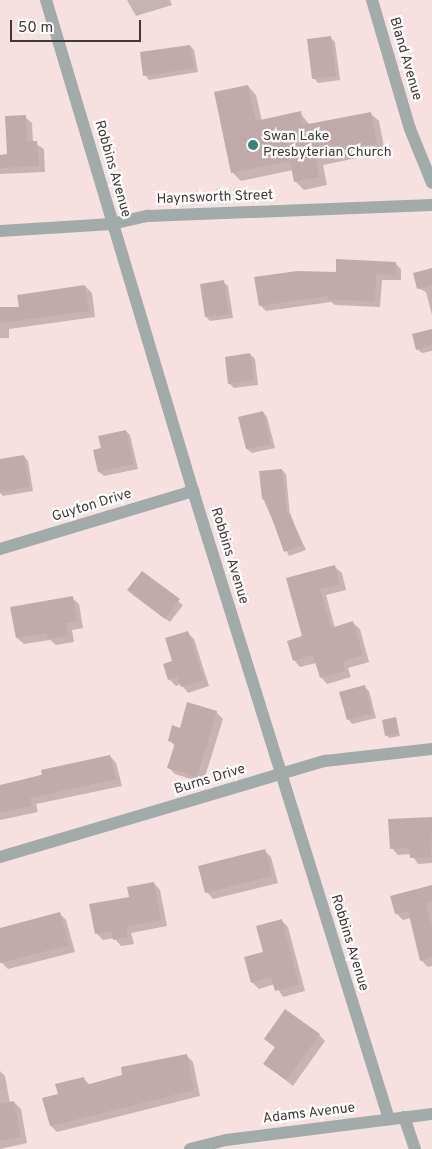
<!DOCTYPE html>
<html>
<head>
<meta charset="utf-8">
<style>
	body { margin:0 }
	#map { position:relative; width:432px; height:1149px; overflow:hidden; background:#f7e1e0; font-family:Overpass,sans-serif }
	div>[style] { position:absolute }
	.shadow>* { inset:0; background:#0003 }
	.building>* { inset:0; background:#c0abaa }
	.minor>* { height:12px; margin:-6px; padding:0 6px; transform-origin:6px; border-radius:6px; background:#a1aba9 }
	.dots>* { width:14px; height:14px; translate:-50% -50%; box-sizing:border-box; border:2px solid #fff; border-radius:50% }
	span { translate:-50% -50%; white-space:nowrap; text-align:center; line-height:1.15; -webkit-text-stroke:4.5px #fff; paint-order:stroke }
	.street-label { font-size:14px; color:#413938 }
	.poi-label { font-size:14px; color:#413938 }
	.left { translate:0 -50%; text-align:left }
	.scale { position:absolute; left:10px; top:20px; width:131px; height:22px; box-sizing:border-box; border:2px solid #413938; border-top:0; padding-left:6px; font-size:15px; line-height:18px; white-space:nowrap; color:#413938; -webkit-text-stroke:4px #fff; paint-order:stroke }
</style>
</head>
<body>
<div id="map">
	<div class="shadow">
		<i style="clip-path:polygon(127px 0,170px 0,172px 5px,136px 16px)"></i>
		<i style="clip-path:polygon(330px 37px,335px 42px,340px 80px,318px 83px,314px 78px)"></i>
		<i style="clip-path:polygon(190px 46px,194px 50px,198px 72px,149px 80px,145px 75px)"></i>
		<i style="clip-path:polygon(248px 86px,256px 95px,262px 121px,300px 113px,310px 125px,370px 113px,379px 121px,385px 152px,323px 165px,327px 185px,304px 190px,295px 181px,293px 170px,241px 181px,232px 172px)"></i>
		<i style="clip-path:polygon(25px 117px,32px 123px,33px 142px,44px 149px,45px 172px,0 174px,0 156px,8px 155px)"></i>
		<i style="clip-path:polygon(395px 263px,401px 269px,401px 280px,382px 280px,380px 307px,335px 305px,331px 302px,266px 311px,260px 305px,337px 274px)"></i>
		<i style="clip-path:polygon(432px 269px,432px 315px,426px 292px,418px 288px)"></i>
		<i style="clip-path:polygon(223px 282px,228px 286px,233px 318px,210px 321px,206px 317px)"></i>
		<i style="clip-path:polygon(85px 286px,92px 293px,95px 317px,9px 329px,9px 338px,0 338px,0 309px,21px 309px)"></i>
		<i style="clip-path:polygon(432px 330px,432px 351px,422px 353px,417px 349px)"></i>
		<i style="clip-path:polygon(250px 354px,255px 359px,258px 385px,234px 388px,229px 383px)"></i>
		<i style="clip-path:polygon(263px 412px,267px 417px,275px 448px,252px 453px,247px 449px)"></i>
		<i style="clip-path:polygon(126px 431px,130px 435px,138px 469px,104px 476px,99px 472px,94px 451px,102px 449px)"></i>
		<i style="clip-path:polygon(24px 456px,28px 461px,33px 491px,3px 496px,0 493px,0 460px)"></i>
		<i style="clip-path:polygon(282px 470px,286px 474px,290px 515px,306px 550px,289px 556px,263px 499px)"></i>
		<i style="clip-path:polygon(335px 567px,342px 573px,346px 590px,326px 595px,335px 628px,353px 623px,360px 629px,369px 662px,348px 668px,351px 677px,327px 684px,321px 677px,316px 663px,300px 667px,294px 660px,303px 637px,288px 579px)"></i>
		<i style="clip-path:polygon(142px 573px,183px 605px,170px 622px,133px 595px)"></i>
		<i style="clip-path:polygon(72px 598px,79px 604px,83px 628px,72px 630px,74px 642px,56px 645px,50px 640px,24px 644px,17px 638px)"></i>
		<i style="clip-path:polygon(187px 632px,194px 639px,209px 686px,188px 693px,181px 684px,176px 686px,169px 679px)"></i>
		<i style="clip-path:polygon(364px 686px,369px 691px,376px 718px,352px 724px,348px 719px)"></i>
		<i style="clip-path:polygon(216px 712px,223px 719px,203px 783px,175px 774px,168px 767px,175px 746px,169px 740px,181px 729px)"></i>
		<i style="clip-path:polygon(396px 718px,400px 736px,389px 738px,387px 736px)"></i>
		<i style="clip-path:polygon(110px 756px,116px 763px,122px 786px,36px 804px,38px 812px,0 820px,0 786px)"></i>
		<i style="clip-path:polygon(432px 818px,432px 863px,418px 864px,411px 854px,398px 855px,392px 848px,390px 821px)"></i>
		<i style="clip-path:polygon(264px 850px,271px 857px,278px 883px,213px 899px,207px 892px)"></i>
		<i style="clip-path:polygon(154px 883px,160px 890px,167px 926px,131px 933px,134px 944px,121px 946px,114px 938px,103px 940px,96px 933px,130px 898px)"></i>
		<i style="clip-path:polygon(432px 887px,432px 966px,428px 967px,421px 960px,411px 918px,403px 920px,396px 913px)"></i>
		<i style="clip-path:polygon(60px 914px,66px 920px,75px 952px,8px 969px,1px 962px,0 929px)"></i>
		<i style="clip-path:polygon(281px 920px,288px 927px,305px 991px,283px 997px,275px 984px,259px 989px,252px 982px)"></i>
		<i style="clip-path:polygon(319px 1035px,325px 1041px,293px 1086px,265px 1064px,276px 1048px,265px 1039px)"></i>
		<i style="clip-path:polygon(187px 1056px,193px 1062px,200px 1096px,57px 1132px,51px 1126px,59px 1095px,84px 1079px,90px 1085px)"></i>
		<i style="clip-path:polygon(0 1071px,5px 1076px,10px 1103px,14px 1102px,21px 1109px,27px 1143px,0 1149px)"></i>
	</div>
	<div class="building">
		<i style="clip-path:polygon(331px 36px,336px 76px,312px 79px,307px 39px)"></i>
		<i style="clip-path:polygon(190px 45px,194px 68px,143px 76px,140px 52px)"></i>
		<i style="clip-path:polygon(248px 85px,256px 121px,301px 111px,303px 125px,371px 112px,377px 144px,315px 156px,319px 177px,294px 182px,290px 161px,231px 173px,214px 92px)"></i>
		<i style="clip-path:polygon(26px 115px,27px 141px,37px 141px,39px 166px,0 168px,0 155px,7px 154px,5px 116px)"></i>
		<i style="clip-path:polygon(336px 259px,396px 262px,395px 275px,376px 274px,375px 301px,328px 300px,328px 296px,259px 306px,254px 277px,297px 271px,336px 272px)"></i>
		<i style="clip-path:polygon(432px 268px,432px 285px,417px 289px,413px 273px)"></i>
		<i style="clip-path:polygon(224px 280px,229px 314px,205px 317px,200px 284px)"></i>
		<i style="clip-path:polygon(85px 285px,89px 311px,0 323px,0 307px,19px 307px,17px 295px)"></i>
		<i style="clip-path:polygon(432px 329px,432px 345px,416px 350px,412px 334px)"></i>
		<i style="clip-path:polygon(250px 353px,254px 380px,228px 384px,225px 357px)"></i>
		<i style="clip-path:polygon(263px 411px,271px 444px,246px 449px,238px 417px)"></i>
		<i style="clip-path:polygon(126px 430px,134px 464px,98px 472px,93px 450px,101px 448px,98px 436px)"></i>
		<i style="clip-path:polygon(24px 455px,29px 487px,0 492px,0 459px)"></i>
		<i style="clip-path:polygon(282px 469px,287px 515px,290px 513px,302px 545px,284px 552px,265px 499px,262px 499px,259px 471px)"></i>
		<i style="clip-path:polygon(335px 565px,340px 584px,320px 589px,331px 628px,353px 621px,363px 655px,343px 661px,345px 671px,320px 678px,313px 655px,293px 661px,287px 641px,302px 636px,286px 578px)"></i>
		<i style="clip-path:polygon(142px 571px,180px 599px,165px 619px,127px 590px)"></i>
		<i style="clip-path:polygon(73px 596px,77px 621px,66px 623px,68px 635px,48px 639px,47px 633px,16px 638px,10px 607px)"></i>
		<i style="clip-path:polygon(188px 631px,204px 680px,181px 687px,177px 677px,168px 680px,163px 664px,172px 661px,165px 638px)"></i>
		<i style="clip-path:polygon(365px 685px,372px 713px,347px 720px,339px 692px)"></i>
		<i style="clip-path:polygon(187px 702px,217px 711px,197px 777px,167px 768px,175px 743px,168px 741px,172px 725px,180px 728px)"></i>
		<i style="clip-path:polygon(396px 717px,399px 734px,385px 736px,382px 720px)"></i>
		<i style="clip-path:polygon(110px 755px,116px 779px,30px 798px,32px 806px,0 813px,0 785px,42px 775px,41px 770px)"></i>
		<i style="clip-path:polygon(432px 817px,431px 857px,410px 858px,409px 848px,390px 849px,388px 819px)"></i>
		<i style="clip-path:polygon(265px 849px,272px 876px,205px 893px,198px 866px)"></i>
		<i style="clip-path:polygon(154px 882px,161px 920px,126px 927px,128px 937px,113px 940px,111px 931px,95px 934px,89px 904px,129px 897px,127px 887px)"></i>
		<i style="clip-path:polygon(432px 885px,432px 902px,426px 904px,432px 927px,432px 957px,420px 961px,408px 911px,395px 914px,390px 896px)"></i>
		<i style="clip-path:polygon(60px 912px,69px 945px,0 963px,0 928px)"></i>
		<i style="clip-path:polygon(282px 919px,299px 985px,275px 991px,271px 977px,251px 983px,244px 957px,263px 952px,256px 926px)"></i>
		<i style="clip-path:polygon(285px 1009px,320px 1034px,286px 1080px,263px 1064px,275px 1047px,264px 1039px)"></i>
		<i style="clip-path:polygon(187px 1054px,194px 1090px,50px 1126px,42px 1098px,58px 1094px,55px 1084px,84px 1077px,86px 1085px,122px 1075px,121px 1067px)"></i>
		<i style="clip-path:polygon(14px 1101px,21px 1137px,0 1141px,0 1104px)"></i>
	</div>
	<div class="minor">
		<i style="left:46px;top:0;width:513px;rotate:73.33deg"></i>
		<i style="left:193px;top:491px;width:658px;rotate:72.67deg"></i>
		<i style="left:372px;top:0;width:134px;rotate:73.6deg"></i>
		<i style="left:410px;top:129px;width:58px;rotate:67.8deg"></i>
		<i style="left:0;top:231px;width:112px;rotate:-3.6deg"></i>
		<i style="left:112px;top:224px;width:37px;rotate:-13deg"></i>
		<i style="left:148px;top:216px;width:284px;rotate:-2.2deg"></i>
		<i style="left:0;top:549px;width:202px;rotate:-16.7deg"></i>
		<i style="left:0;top:857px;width:339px;rotate:-16.5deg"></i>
		<i style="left:325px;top:761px;width:108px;rotate:-6.4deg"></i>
		<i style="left:404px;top:1117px;width:34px;rotate:71deg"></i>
		<i style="left:190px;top:1149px;width:37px;rotate:-14deg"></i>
		<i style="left:226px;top:1140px;width:208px;rotate:-7.2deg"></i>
	</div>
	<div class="dots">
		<i style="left:253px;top:145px;background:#3d8276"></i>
	</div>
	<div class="street-label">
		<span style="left:405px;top:59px;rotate:74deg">Bland Avenue</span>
		<span style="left:112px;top:169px;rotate:74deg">Robbins Avenue</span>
		<span style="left:215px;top:198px;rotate:-2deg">Haynsworth Street</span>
		<span style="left:92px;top:506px;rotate:-17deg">Guyton Drive</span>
		<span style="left:229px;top:556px;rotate:73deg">Robbins Avenue</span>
		<span style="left:210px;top:780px;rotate:-17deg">Burns Drive</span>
		<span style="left:349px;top:943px;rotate:73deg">Robbins Avenue</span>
		<span style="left:309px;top:1114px;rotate:-7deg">Adams Avenue</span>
	</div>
	<div class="poi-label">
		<span class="left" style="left:263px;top:145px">Swan Lake<br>Presbyterian Church</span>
	</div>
	<div class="scale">50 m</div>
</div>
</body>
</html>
